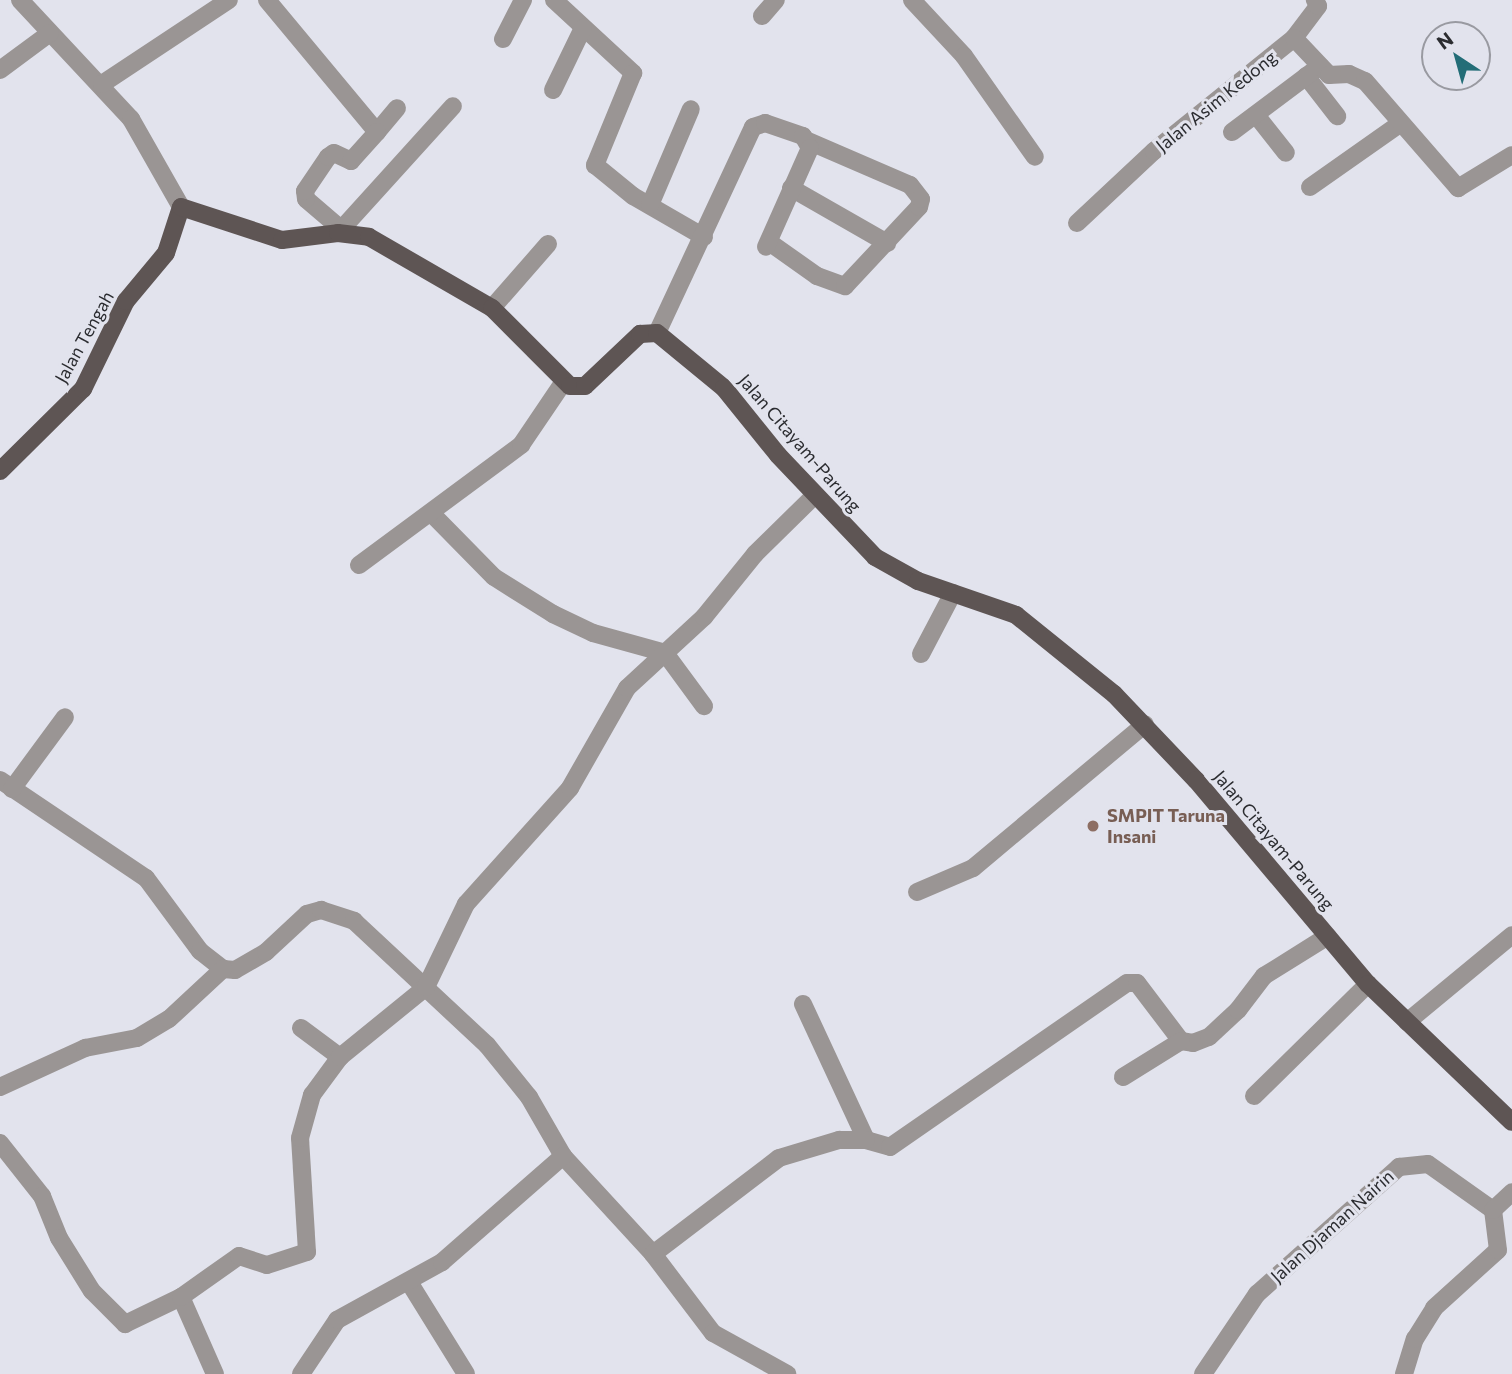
<!DOCTYPE html>
<html>
<head>
<meta charset="utf-8">
<style>
	body { margin:0 }
	#map { position:relative; width:1512px; height:1374px; overflow:hidden; background:#e2e3ed; font-family:Commissioner,sans-serif }
	div>[style] { position:absolute }
	.minor>* { height:18px; margin:-9px; padding:0 9px; transform-origin:9px; border-radius:9px; background:#9a9594 }
	.major>* { height:18px; margin:-9px; padding:0 9px; transform-origin:9px; border-radius:9px; background:#5e5554 }
	.dots>* { width:19px; height:19px; translate:-50% -50%; box-sizing:border-box; border:4px solid #e2e3ed; border-radius:50% }
	span { translate:-50% -50%; white-space:nowrap; text-align:center; line-height:1.15; -webkit-text-stroke:6px #e2e3ed; paint-order:stroke }
	.street-label { font-size:18px; color:#2b2c30 }
	.education-label { font-size:18px; color:#785e54; font-weight:700 }
	.left { translate:0 -50%; text-align:left }
	.north { position:absolute; left:1421px; top:21px; width:70px; height:70px; box-sizing:border-box; background:#e2e3ed; border:2px solid #999aa1; border-radius:50%; rotate:324deg; font-size:19px; font-weight:700; line-height:28px; text-align:center; color:#2b2c30 }
	.north::after { content:''; display:block; margin:auto; width:24px; height:32px; background:#236d77; clip-path:polygon(50% 0,100% 100%,50% 72%,0 100%) }
</style>
</head>
<body>
<div id="map">
	<div class="minor">
		<i style="left:20px;top:0;width:163px;rotate:47deg"></i>
		<i style="left:131px;top:119px;width:101px;rotate:60.4deg"></i>
		<i style="left:267px;top:0;width:172px;rotate:50.2deg"></i>
		<i style="left:377px;top:132px;width:31px;rotate:-50deg"></i>
		<i style="left:554px;top:0;width:108px;rotate:42.7deg"></i>
		<i style="left:633px;top:73px;width:100px;rotate:112.4deg"></i>
		<i style="left:595px;top:165px;width:49px;rotate:39.2deg"></i>
		<i style="left:633px;top:196px;width:82px;rotate:30deg"></i>
		<i style="left:912px;top:0;width:76px;rotate:47.1deg"></i>
		<i style="left:964px;top:56px;width:123px;rotate:54.9deg"></i>
		<i style="left:762px;top:16px;width:21px;rotate:-49deg"></i>
		<i style="left:1294px;top:38px;width:40px;rotate:-53deg"></i>
		<i style="left:1318px;top:6px;width:7px;rotate:-117deg"></i>
		<i style="left:503px;top:39px;width:44px;rotate:-62.9deg"></i>
		<i style="left:0;top:70px;width:62px;rotate:-36.5deg"></i>
		<i style="left:1306px;top:76px;width:51px;rotate:52.2deg"></i>
		<i style="left:102px;top:84px;width:152px;rotate:-33.5deg"></i>
		<i style="left:553px;top:90px;width:69px;rotate:-64.2deg"></i>
		<i style="left:1256px;top:115px;width:48px;rotate:51.7deg"></i>
		<i style="left:1232px;top:132px;width:110px;rotate:-36.9deg"></i>
		<i style="left:1310px;top:187px;width:111px;rotate:-35.1deg"></i>
		<i style="left:791px;top:188px;width:111px;rotate:29.8deg"></i>
		<i style="left:650px;top:205px;width:104px;rotate:-66.9deg"></i>
		<i style="left:1077px;top:223px;width:105px;rotate:-43.1deg"></i>
		<i style="left:1154px;top:151px;width:180px;rotate:-38.9deg"></i>
		<i style="left:1294px;top:38px;width:51px;rotate:46.6deg"></i>
		<i style="left:1329px;top:75px;width:20px;rotate:-3deg"></i>
		<i style="left:1349px;top:74px;width:17px;rotate:24deg"></i>
		<i style="left:1365px;top:81px;width:142px;rotate:49deg"></i>
		<i style="left:1458px;top:188px;width:63px;rotate:-31.4deg"></i>
		<i style="left:341px;top:229px;width:46px;rotate:-139.4deg"></i>
		<i style="left:306px;top:199px;width:8px;rotate:-97deg"></i>
		<i style="left:305px;top:191px;width:41px;rotate:-55.9deg"></i>
		<i style="left:328px;top:157px;width:7px;rotate:-34deg"></i>
		<i style="left:334px;top:153px;width:19px;rotate:25deg"></i>
		<i style="left:351px;top:161px;width:39px;rotate:-48deg"></i>
		<i style="left:338px;top:233px;width:171px;rotate:-47.8deg"></i>
		<i style="left:769px;top:242px;width:59px;rotate:35.3deg"></i>
		<i style="left:817px;top:276px;width:30px;rotate:20deg"></i>
		<i style="left:845px;top:286px;width:108px;rotate:-46.9deg"></i>
		<i style="left:919px;top:207px;width:8px;rotate:-76deg"></i>
		<i style="left:921px;top:199px;width:18px;rotate:-128deg"></i>
		<i style="left:910px;top:185px;width:111px;rotate:-156.7deg"></i>
		<i style="left:492px;top:308px;width:85px;rotate:-48.8deg"></i>
		<i style="left:657px;top:333px;width:227px;rotate:-65deg"></i>
		<i style="left:753px;top:127px;width:13px;rotate:-18deg"></i>
		<i style="left:765px;top:123px;width:40px;rotate:18.9deg"></i>
		<i style="left:803px;top:136px;width:14px;rotate:60deg"></i>
		<i style="left:810px;top:148px;width:108px;rotate:114deg"></i>
		<i style="left:432px;top:514px;width:88px;rotate:45.5deg"></i>
		<i style="left:494px;top:577px;width:70px;rotate:32.1deg"></i>
		<i style="left:553px;top:614px;width:44px;rotate:25.4deg"></i>
		<i style="left:593px;top:633px;width:75px;rotate:15.5deg"></i>
		<i style="left:665px;top:653px;width:66px;rotate:53.7deg"></i>
		<i style="left:359px;top:565px;width:202px;rotate:-36.5deg"></i>
		<i style="left:521px;top:445px;width:75px;rotate:-55.9deg"></i>
		<i style="left:921px;top:654px;width:69px;rotate:-62.3deg"></i>
		<i style="left:0;top:780px;width:176px;rotate:33.9deg"></i>
		<i style="left:146px;top:878px;width:91px;rotate:53.5deg"></i>
		<i style="left:200px;top:951px;width:29px;rotate:38deg"></i>
		<i style="left:223px;top:969px;width:12px;rotate:5deg"></i>
		<i style="left:235px;top:970px;width:36px;rotate:-30deg"></i>
		<i style="left:266px;top:952px;width:56px;rotate:-42.8deg"></i>
		<i style="left:307px;top:914px;width:15px;rotate:-16deg"></i>
		<i style="left:321px;top:910px;width:35px;rotate:18deg"></i>
		<i style="left:354px;top:921px;width:182px;rotate:43deg"></i>
		<i style="left:487px;top:1045px;width:67px;rotate:51.1deg"></i>
		<i style="left:529px;top:1097px;width:68px;rotate:60deg"></i>
		<i style="left:563px;top:1156px;width:133px;rotate:47.4deg"></i>
		<i style="left:653px;top:1254px;width:99px;rotate:52.8deg"></i>
		<i style="left:713px;top:1333px;width:85px;rotate:29deg"></i>
		<i style="left:12px;top:789px;width:89px;rotate:-53.6deg"></i>
		<i style="left:917px;top:892px;width:61px;rotate:-23.2deg"></i>
		<i style="left:973px;top:868px;width:224px;rotate:-39.9deg"></i>
		<i style="left:803px;top:1004px;width:150px;rotate:65.1deg"></i>
		<i style="left:866px;top:1140px;width:25px;rotate:16deg"></i>
		<i style="left:890px;top:1147px;width:288px;rotate:-34.7deg"></i>
		<i style="left:1127px;top:983px;width:10px"></i>
		<i style="left:1137px;top:983px;width:73px;rotate:52.8deg"></i>
		<i style="left:1181px;top:1041px;width:12px;rotate:9deg"></i>
		<i style="left:1193px;top:1043px;width:17px;rotate:-21deg"></i>
		<i style="left:1209px;top:1037px;width:40px;rotate:-43deg"></i>
		<i style="left:1238px;top:1010px;width:43px;rotate:-52.6deg"></i>
		<i style="left:1264px;top:976px;width:75px;rotate:-32deg"></i>
		<i style="left:1407px;top:1022px;width:136px;rotate:-39.6deg"></i>
		<i style="left:301px;top:1028px;width:49px;rotate:36.6deg"></i>
		<i style="left:1123px;top:1077px;width:68px;rotate:-31.8deg"></i>
		<i style="left:0;top:1087px;width:94px;rotate:-24.6deg"></i>
		<i style="left:85px;top:1048px;width:53px;rotate:-10.9deg"></i>
		<i style="left:137px;top:1038px;width:37px;rotate:-31deg"></i>
		<i style="left:169px;top:1019px;width:74px;rotate:-42.8deg"></i>
		<i style="left:1254px;top:1096px;width:160px;rotate:-44.5deg"></i>
		<i style="left:0;top:1143px;width:68px;rotate:51.6deg"></i>
		<i style="left:42px;top:1196px;width:45px;rotate:68deg"></i>
		<i style="left:59px;top:1238px;width:62px;rotate:58.1deg"></i>
		<i style="left:92px;top:1291px;width:47px;rotate:45deg"></i>
		<i style="left:125px;top:1324px;width:62px;rotate:-25.7deg"></i>
		<i style="left:181px;top:1297px;width:84px;rotate:66.2deg"></i>
		<i style="left:653px;top:1254px;width:158px;rotate:-37.3deg"></i>
		<i style="left:779px;top:1158px;width:63px;rotate:-16.7deg"></i>
		<i style="left:839px;top:1140px;width:27px"></i>
		<i style="left:409px;top:1282px;width:108px;rotate:58.2deg"></i>
		<i style="left:181px;top:1297px;width:71px;rotate:-35.3deg"></i>
		<i style="left:239px;top:1256px;width:29px;rotate:18deg"></i>
		<i style="left:267px;top:1265px;width:42px;rotate:-18deg"></i>
		<i style="left:307px;top:1252px;width:114px;rotate:-93.5deg"></i>
		<i style="left:300px;top:1138px;width:45px;rotate:-74.4deg"></i>
		<i style="left:312px;top:1095px;width:47px;rotate:-53.6deg"></i>
		<i style="left:340px;top:1057px;width:111px;rotate:-39.1deg"></i>
		<i style="left:426px;top:987px;width:92px;rotate:-64.3deg"></i>
		<i style="left:466px;top:904px;width:156px;rotate:-48.1deg"></i>
		<i style="left:570px;top:788px;width:115px;rotate:-60.3deg"></i>
		<i style="left:627px;top:688px;width:105px;rotate:-42.7deg"></i>
		<i style="left:704px;top:617px;width:81px;rotate:-51deg"></i>
		<i style="left:755px;top:554px;width:83px;rotate:-44.5deg"></i>
		<i style="left:301px;top:1374px;width:65px;rotate:-56.3deg"></i>
		<i style="left:337px;top:1320px;width:120px;rotate:-28.9deg"></i>
		<i style="left:442px;top:1262px;width:161px;rotate:-41.2deg"></i>
		<i style="left:1203px;top:1374px;width:97px;rotate:-56deg"></i>
		<i style="left:1257px;top:1294px;width:191px;rotate:-41.8deg"></i>
		<i style="left:1399px;top:1167px;width:29px;rotate:-6deg"></i>
		<i style="left:1428px;top:1164px;width:80px;rotate:35.3deg"></i>
		<i style="left:1404px;top:1374px;width:37px;rotate:-73deg"></i>
		<i style="left:1415px;top:1339px;width:36px;rotate:-58deg"></i>
		<i style="left:1434px;top:1308px;width:86px;rotate:-42.2deg"></i>
		<i style="left:1498px;top:1250px;width:40px;rotate:-97.1deg"></i>
		<i style="left:1493px;top:1210px;width:26px;rotate:-43deg"></i>
	</div>
	<div class="major">
		<i style="left:0;top:471px;width:117px;rotate:-44.7deg"></i>
		<i style="left:83px;top:389px;width:98px;rotate:-64deg"></i>
		<i style="left:126px;top:301px;width:62px;rotate:-50.2deg"></i>
		<i style="left:166px;top:253px;width:48px;rotate:-71.9deg"></i>
		<i style="left:181px;top:207px;width:106px;rotate:18.1deg"></i>
		<i style="left:282px;top:240px;width:56px;rotate:-7.1deg"></i>
		<i style="left:338px;top:233px;width:31px;rotate:7deg"></i>
		<i style="left:369px;top:237px;width:142px;rotate:30deg"></i>
		<i style="left:492px;top:308px;width:110px;rotate:45deg"></i>
		<i style="left:570px;top:386px;width:15px"></i>
		<i style="left:585px;top:386px;width:76px;rotate:-43.4deg"></i>
		<i style="left:640px;top:334px;width:17px;rotate:-3deg"></i>
		<i style="left:657px;top:333px;width:87px;rotate:39.4deg"></i>
		<i style="left:724px;top:388px;width:86px;rotate:51.1deg"></i>
		<i style="left:778px;top:455px;width:141px;rotate:46.4deg"></i>
		<i style="left:875px;top:557px;width:49px;rotate:29.2deg"></i>
		<i style="left:918px;top:581px;width:104px;rotate:19.1deg"></i>
		<i style="left:1016px;top:615px;width:126px;rotate:38.9deg"></i>
		<i style="left:1114px;top:694px;width:119px;rotate:46.4deg"></i>
		<i style="left:1196px;top:780px;width:267px;rotate:49.9deg"></i>
		<i style="left:1368px;top:984px;width:199px;rotate:43.8deg"></i>
	</div>
	<div class="dots">
		<i style="left:1093px;top:826px;background:#8d6e63"></i>
	</div>
	<div class="street-label">
		<span style="left:1216px;top:101px;rotate:-39deg">Jalan Asim Kedong</span>
		<span style="left:84px;top:337px;rotate:-61deg">Jalan Tengah</span>
		<span style="left:800px;top:443px;rotate:49deg">Jalan Citayam-Parung</span>
		<span style="left:1274px;top:840px;rotate:50deg">Jalan Citayam-Parung</span>
		<span style="left:1332px;top:1226px;rotate:-42deg">Jalan Djaman Nairin</span>
	</div>
	<div class="education-label">
		<span class="left" style="left:1107px;top:826px">SMPIT Taruna<br>Insani</span>
	</div>
	<div class="north">N</div>
</div>
</body>
</html>
